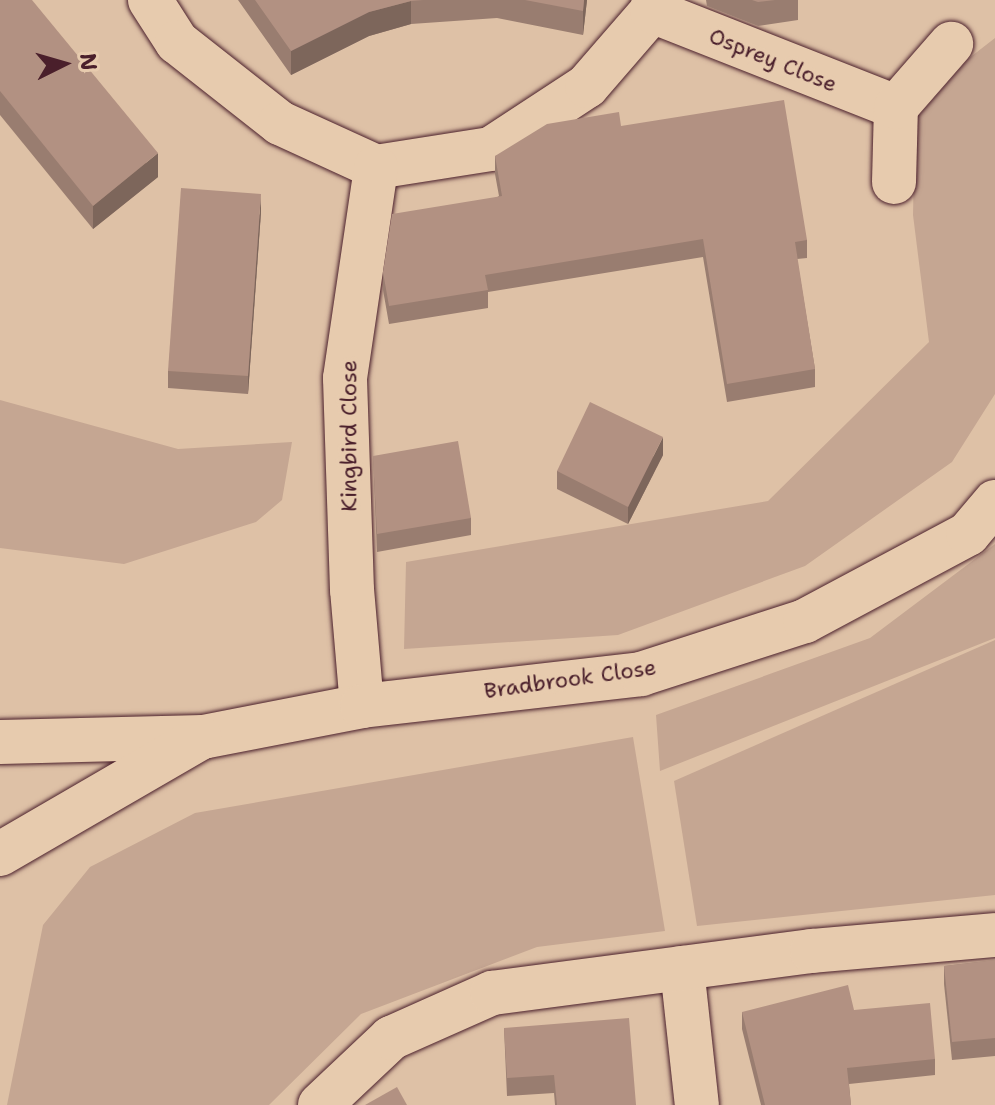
<!DOCTYPE html>
<html>
<head>
<meta charset="utf-8">
<style>
	body { margin:0 }
	#map { position:relative; width:995px; height:1105px; overflow:hidden; background:#dec1a6; font-family:"Shantell Sans",sans-serif }
	div>[style] { position:absolute }
	.green>* { inset:0; background:#c5a692 }
	.roads { filter:drop-shadow(0 0 2px #4a1f2b) drop-shadow(0 0 2px #4a1f2b) }
	.street>* { height:44px; margin:-22px; padding:0 22px; transform-origin:22px; border-radius:22px; background:#e7cbae }
	.wall>* { inset:0; background:#997d70 }
	.shaded-wall>* { inset:0; background:#7d665b }
	.building>* { inset:0; background:#b29182 }
	span { translate:-50% -50%; white-space:nowrap; text-align:center; line-height:1.15; -webkit-text-stroke:8px #e7cbae; paint-order:stroke }
	.street-label { font-size:22px; color:#4a1f2b }
	.north { position:absolute; left:24px; top:24px; width:80px; height:80px; -webkit-text-stroke:6px #e7cbae; paint-order:stroke; rotate:85deg; font-size:22px; font-weight:700; line-height:32px; text-align:center; color:#4a1f2b }
	.north::after { content:''; display:block; margin:auto; width:28px; height:36px; background:#4a1f2b; clip-path:polygon(50% 0,100% 100%,50% 72%,0 100%) }
</style>
</head>
<body>
<div id="map">
	<div class="green">
		<i style="clip-path:polygon(995px 38px,995px 394px,952px 462px,805px 566px,618px 635px,404px 649px,406px 562px,768px 501px,929px 342px,913px 215px,915px 120px,968px 59px)"></i>
		<i style="clip-path:polygon(0 400px,178px 449px,292px 442px,282px 500px,256px 522px,124px 564px,0 548px)"></i>
		<i style="clip-path:polygon(995px 544px,995px 638px,660px 771px,656px 715px,870px 638px)"></i>
		<i style="clip-path:polygon(995px 640px,995px 895px,697px 926px,674px 781px)"></i>
		<i style="clip-path:polygon(633px 737px,665px 931px,537px 947px,361px 1014px,269px 1105px,7px 1105px,43px 925px,90px 867px,195px 813px)"></i>
	</div>
	<div class="roads">
		<div class="street">
			<i style="left:150px;top:0;width:50px;rotate:57.3deg"></i>
			<i style="left:177px;top:42px;width:131px;rotate:38.2deg"></i>
			<i style="left:280px;top:123px;width:106px;rotate:24.6deg"></i>
			<i style="left:376px;top:167px;width:116px;rotate:-8.9deg"></i>
			<i style="left:491px;top:149px;width:115px;rotate:-33.3deg"></i>
			<i style="left:587px;top:86px;width:99px;rotate:-49.1deg"></i>
			<i style="left:652px;top:11px;width:11px;rotate:-80deg"></i>
			<i style="left:652px;top:11px;width:262px;rotate:21.5deg"></i>
			<i style="left:894px;top:182px;width:75px;rotate:-88.5deg"></i>
			<i style="left:896px;top:107px;width:84px;rotate:-48.9deg"></i>
			<i style="left:362px;top:706px;width:116px;rotate:-94.9deg"></i>
			<i style="left:352px;top:590px;width:212px;rotate:-91.9deg"></i>
			<i style="left:345px;top:378px;width:213px;rotate:-81.6deg"></i>
			<i style="left:0;top:742px;width:203px;rotate:-1.4deg"></i>
			<i style="left:203px;top:737px;width:162px;rotate:-11deg"></i>
			<i style="left:362px;top:706px;width:281px;rotate:-6.5deg"></i>
			<i style="left:641px;top:674px;width:172px;rotate:-17.9deg"></i>
			<i style="left:805px;top:621px;width:185px;rotate:-28.1deg"></i>
			<i style="left:968px;top:534px;width:42px;rotate:-49.8deg"></i>
			<i style="left:0;top:854px;width:231px;rotate:-30.1deg"></i>
			<i style="left:682px;top:968px;width:138px;rotate:83.8deg"></i>
			<i style="left:320px;top:1105px;width:98px;rotate:-43.3deg"></i>
			<i style="left:391px;top:1038px;width:111px;rotate:-24deg"></i>
			<i style="left:492px;top:993px;width:323px;rotate:-7.5deg"></i>
			<i style="left:812px;top:951px;width:184px;rotate:-5deg"></i>
		</div>
	</div>
	<div class="wall">
		<i style="clip-path:polygon(0 0,158px 177px,93px 229px,0 115px)"></i>
		<i style="clip-path:polygon(238px 0,587px 0,583px 35px,497px 18px,411px 24px,369px 36px,291px 75px)"></i>
		<i style="clip-path:polygon(706px 0,798px 0,798px 20px,758px 26px,707px 6px)"></i>
		<i style="clip-path:polygon(621px 126px,807px 240px,807px 258px,797px 259px,815px 369px,815px 387px,727px 402px,703px 257px,488px 292px,488px 308px,389px 324px,383px 290px,383px 272px,499px 196px,495px 174px,495px 156px)"></i>
		<i style="clip-path:polygon(261px 212px,248px 394px,168px 388px,168px 371px)"></i>
		<i style="clip-path:polygon(663px 455px,628px 524px,557px 489px,557px 471px)"></i>
		<i style="clip-path:polygon(373px 456px,471px 518px,471px 535px,377px 552px)"></i>
		<i style="clip-path:polygon(995px 960px,995px 1056px,952px 1060px,944px 984px,944px 966px)"></i>
		<i style="clip-path:polygon(742px 1012px,935px 1059px,935px 1075px,849px 1084px,851px 1105px,761px 1105px,742px 1029px)"></i>
		<i style="clip-path:polygon(504px 1028px,636px 1105px,555px 1105px,554px 1093px,507px 1096px)"></i>
	</div>
	<div class="shaded-wall">
		<i style="clip-path:polygon(584px 0,587px 0,583px 35px,583px 11px)"></i>
		<i style="clip-path:polygon(411px 1px,411px 24px,369px 36px,291px 75px,291px 51px,369px 12px)"></i>
		<i style="clip-path:polygon(158px 153px,158px 177px,93px 229px,93px 206px)"></i>
		<i style="clip-path:polygon(261px 194px,261px 212px,248px 394px,248px 376px)"></i>
		<i style="clip-path:polygon(663px 437px,663px 455px,628px 524px,628px 507px)"></i>
	</div>
	<div class="building">
		<i style="clip-path:polygon(0 0,32px 0,158px 153px,93px 206px,0 91px)"></i>
		<i style="clip-path:polygon(255px 0,423px 0,411px 1px,369px 12px,291px 51px)"></i>
		<i style="clip-path:polygon(525px 0,584px 0,583px 11px)"></i>
		<i style="clip-path:polygon(752px 0,775px 0,758px 2px)"></i>
		<i style="clip-path:polygon(784px 100px,807px 240px,795px 242px,815px 369px,727px 384px,703px 239px,485px 275px,488px 290px,389px 306px,383px 272px,392px 214px,502px 196px,495px 156px,547px 124px,619px 112px,621px 126px)"></i>
		<i style="clip-path:polygon(181px 188px,261px 194px,248px 376px,168px 371px)"></i>
		<i style="clip-path:polygon(590px 402px,663px 437px,628px 507px,557px 471px)"></i>
		<i style="clip-path:polygon(458px 441px,471px 518px,377px 534px,373px 456px)"></i>
		<i style="clip-path:polygon(995px 960px,995px 1038px,952px 1042px,944px 966px)"></i>
		<i style="clip-path:polygon(848px 985px,854px 1010px,930px 1003px,935px 1059px,847px 1068px,851px 1105px,765px 1105px,742px 1012px)"></i>
		<i style="clip-path:polygon(629px 1018px,636px 1105px,557px 1105px,554px 1075px,507px 1078px,504px 1028px)"></i>
		<i style="clip-path:polygon(397px 1087px,407px 1105px,365px 1105px)"></i>
	</div>
	<div class="street-label">
		<span style="left:773px;top:60px;rotate:22deg">Osprey Close</span>
		<span style="left:349px;top:436px;rotate:-90deg">Kingbird Close</span>
		<span style="left:570px;top:679px;rotate:-8deg">Bradbrook Close</span>
	</div>
	<div class="north">N</div>
</div>
</body>
</html>
